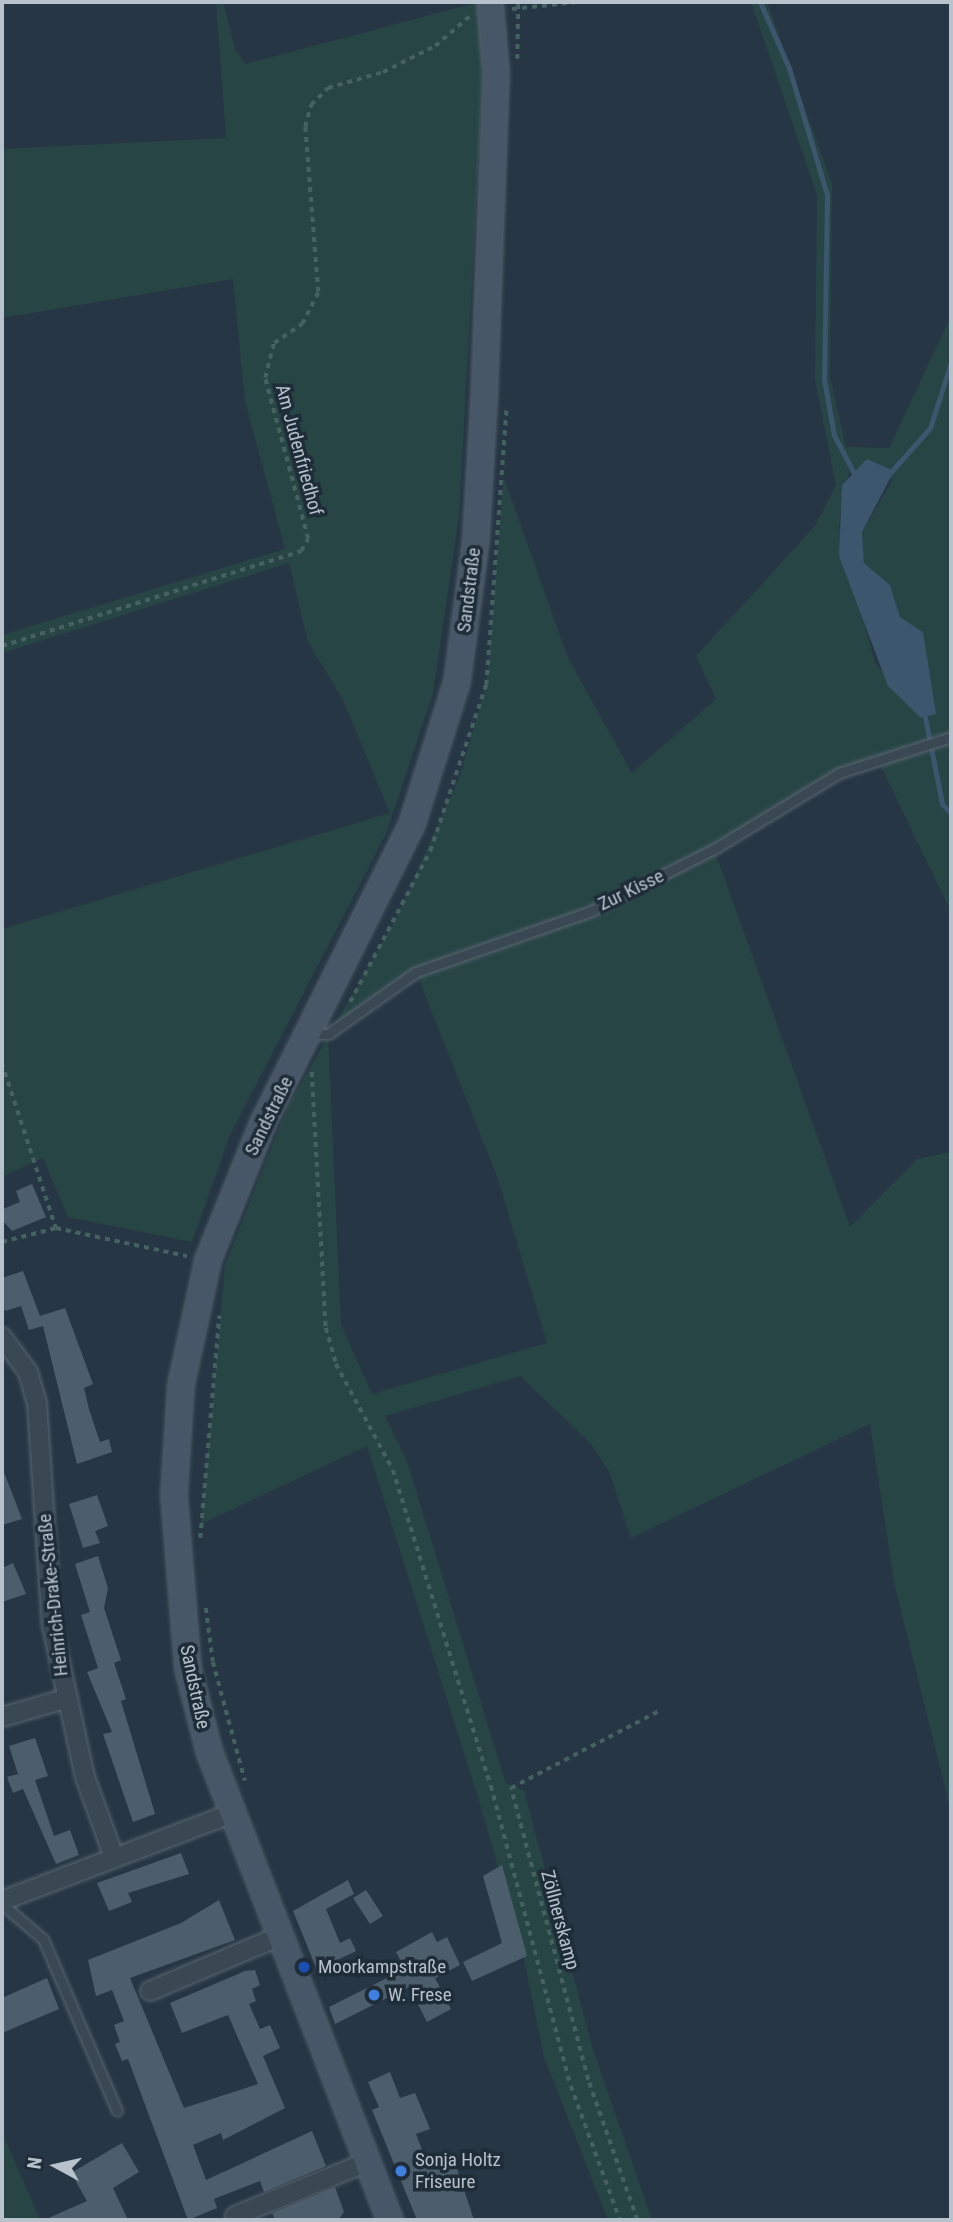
<!DOCTYPE html>
<html>
<head>
<meta charset="utf-8">
<style>
	body { margin:0 }
	#map { position:relative; width:953px; height:2222px; overflow:hidden; background:#263644; font-family:"Roboto Condensed",sans-serif }
	div>[style] { position:absolute }
	.green>* { inset:0; background:#284545 }
	.water>* { inset:0; background:#3b566d }
	.stream>* { height:5px; margin:-2.5px; padding:0 2.5px; transform-origin:2.5px; border-radius:2.5px; background:#3b566d }
	.building>* { inset:0; background:#4c5e6c }
	.path>* { height:3.5px; margin-top:-1.75px; transform-origin:0; background:repeating-linear-gradient(90deg,#466161 0 5px,transparent 0 10px) }
	.roads { filter:drop-shadow(0 0 2px #596571) drop-shadow(0 0 2px #596571) }
	.service>* { height:9px; margin:-4.5px; padding:0 4.5px; transform-origin:4.5px; border-radius:4.5px; background:#3a4854 }
	.minor>* { height:18px; margin:-9px; padding:0 9px; transform-origin:9px; border-radius:9px; background:#3a4854 }
	.secondary>* { height:24px; margin:-12px; padding:0 12px; transform-origin:12px; border-radius:12px; background:#485767 }
	.dots>* { width:19px; height:19px; translate:-50% -50%; box-sizing:border-box; border:4px solid #1f2d39; border-radius:50% }
	span { translate:-50% -50%; white-space:nowrap; text-align:center; line-height:1.15; -webkit-text-stroke:7px #1f2d39; paint-order:stroke }
	.street-label { font-size:19px; color:#b8c2cd }
	.poi-label { font-size:19px; color:#b8c2cd }
	.left { translate:0 -50%; text-align:left }
	.frame { position:absolute; inset:0; border:4px solid #b8c2cd; pointer-events:none }
	.north { position:absolute; left:21px; top:2131px; width:70px; height:70px; -webkit-text-stroke:5px #1f2d39; paint-order:stroke; rotate:278deg; font-size:19px; font-weight:700; line-height:28px; text-align:center; color:#b8c2cd }
	.north::after { content:''; display:block; margin:auto; width:24px; height:32px; background:#b8c2cd; clip-path:polygon(50% 0,100% 100%,50% 72%,0 100%) }
</style>
</head>
<body>
<div id="map">
	<div class="green">
		<i style="clip-path:polygon(216px 2px,223px 2px,235px 49px,246px 64px,479px 2px,483px 77px,459px 516px,433px 693px,386px 834px,230px 1135px,192px 1242px,68px 1217px,43px 1158px,2px 1177px,2px 929px,390px 813px,343px 700px,308px 642px,289px 563px,2px 653px,2px 635px,285px 549px,245px 401px,233px 279px,2px 318px,2px 149px,226px 138px)"></i>
		<i style="clip-path:polygon(evenodd,751px 2px,767px 2px,832px 184px,830px 377px,846px 447px,889px 448px,951px 316px,951px 912px,877px 758px,839px 773px,714px 849px,850px 1227px,917px 1159px,951px 1152px,951px 1812px,894px 1582px,870px 1424px,631px 1538px,609px 1471px,591px 1444px,520px 1376px,385px 1416px,407px 1461px,506px 1784px,524px 1790px,592px 2046px,652px 2220px,608px 2220px,544px 2057px,523px 1955px,481px 1807px,367px 1446px,201px 1524px,225px 1265px,287px 1108px,395px 920px,460px 776px,486px 685px,504px 478px,568px 658px,632px 773px,716px 699px,696px 656px,815px 526px,836px 485px,815px 380px,817px 195px,751px 2px,851px 472px,893px 479px,862px 532px,864px 563px,890px 585px,900px 617px,923px 632px,935px 714px,921px 717px,875px 663px,839px 528px,843px 485px,851px 472px,751px 2px,416px 972px,498px 1179px,547px 1343px,372px 1394px,341px 1325px,328px 1034px,416px 972px)"></i>
		<i style="clip-path:polygon(2px 2132px,40px 2220px,2px 2220px)"></i>
	</div>
	<div class="water">
		<i style="clip-path:polygon(867px 459px,894px 471px,862px 532px,864px 563px,890px 585px,900px 617px,923px 632px,936px 714px,921px 718px,888px 686px,839px 556px,842px 485px)"></i>
	</div>
	<div class="stream">
		<i style="left:760px;top:2px;width:72px;rotate:66.3deg"></i>
		<i style="left:789px;top:68px;width:133px;rotate:73.3deg"></i>
		<i style="left:827px;top:195px;width:184px;rotate:90.9deg"></i>
		<i style="left:824px;top:379px;width:57px;rotate:79.9deg"></i>
		<i style="left:834px;top:435px;width:47px;rotate:62.4deg"></i>
		<i style="left:890px;top:473px;width:60px;rotate:-48.4deg"></i>
		<i style="left:930px;top:428px;width:69px;rotate:-72.3deg"></i>
		<i style="left:924px;top:712px;width:94px;rotate:78.9deg"></i>
		<i style="left:942px;top:804px;width:13px;rotate:45deg"></i>
	</div>
	<div class="building">
		<i style="clip-path:polygon(32px 1184px,46px 1217px,12px 1231px,2px 1220px,3px 1209px,20px 1202px,16px 1191px)"></i>
		<i style="clip-path:polygon(23px 1271px,40px 1316px,65px 1308px,93px 1384px,84px 1388px,89px 1409px,100px 1442px,109px 1439px,112px 1452px,77px 1464px,43px 1326px,29px 1330px,21px 1306px,5px 1311px,2px 1301px,2px 1278px)"></i>
		<i style="clip-path:polygon(2px 1467px,22px 1519px,2px 1525px)"></i>
		<i style="clip-path:polygon(97px 1495px,108px 1526px,95px 1531px,100px 1543px,83px 1548px,69px 1504px)"></i>
		<i style="clip-path:polygon(98px 1556px,108px 1588px,104px 1608px,121px 1660px,114px 1663px,126px 1699px,121px 1701px,155px 1814px,133px 1822px,103px 1734px,112px 1732px,87px 1672px,98px 1668px,81px 1615px,90px 1612px,75px 1564px)"></i>
		<i style="clip-path:polygon(13px 1563px,26px 1594px,2px 1602px,2px 1568px)"></i>
		<i style="clip-path:polygon(35px 1738px,48px 1776px,35px 1780px,54px 1836px,70px 1830px,79px 1855px,56px 1864px,23px 1789px,13px 1793px,7px 1777px,18px 1774px,9px 1746px)"></i>
		<i style="clip-path:polygon(181px 1853px,189px 1874px,128px 1893px,132px 1902px,109px 1911px,97px 1883px)"></i>
		<i style="clip-path:polygon(502px 1865px,527px 1956px,472px 1981px,463px 1962px,502px 1943px,483px 1876px)"></i>
		<i style="clip-path:polygon(348px 1880px,354px 1894px,326px 1909px,340px 1943px,350px 1938px,356px 1951px,317px 1970px,293px 1911px)"></i>
		<i style="clip-path:polygon(366px 1890px,383px 1916px,370px 1924px,353px 1898px)"></i>
		<i style="clip-path:polygon(219px 1900px,235px 1940px,130px 1978px,184px 2108px,258px 2084px,228px 2015px,182px 2033px,170px 2003px,245px 1971px,255px 1970px,260px 1985px,252px 1989px,256px 2001px,249px 2004px,260px 2029px,270px 2025px,280px 2048px,263px 2056px,285px 2108px,223px 2140px,221px 2133px,193px 2145px,206px 2180px,312px 2131px,326px 2166px,264px 2192px,260px 2181px,214px 2199px,217px 2208px,188px 2220px,128px 2059px,122px 2061px,115px 2044px,120px 2042px,114px 2025px,124px 2021px,112px 1990px,96px 1996px,88px 1960px,181px 1923px)"></i>
		<i style="clip-path:polygon(432px 1932px,437px 1942px,447px 1937px,460px 1965px,435px 1978px,451px 2009px,427px 2022px,409px 1987px,335px 2024px,329px 2007px,405px 1969px,396px 1952px)"></i>
		<i style="clip-path:polygon(47px 1978px,59px 2009px,2px 2033px,2px 1998px)"></i>
		<i style="clip-path:polygon(390px 2072px,400px 2098px,415px 2093px,423px 2112px,430px 2129px,416px 2134px,427px 2163px,452px 2153px,474px 2220px,417px 2220px,372px 2110px,379px 2107px,368px 2082px)"></i>
		<i style="clip-path:polygon(122px 2143px,139px 2172px,113px 2188px,128px 2220px,44px 2220px,87px 2201px,71px 2173px)"></i>
		<i style="clip-path:polygon(335px 2187px,344px 2212px,338px 2220px,275px 2220px,272px 2213px)"></i>
	</div>
	<div class="path">
		<i style="left:512px;top:9px;width:66px;rotate:-6.1deg"></i>
		<i style="left:517px;top:59px;width:57px;rotate:-89deg"></i>
		<i style="left:2px;top:646px;width:314px;rotate:-17.6deg"></i>
		<i style="left:301px;top:551px;width:14px;rotate:-60deg"></i>
		<i style="left:308px;top:539px;width:167px;rotate:-105deg"></i>
		<i style="left:265px;top:378px;width:36px;rotate:-76deg"></i>
		<i style="left:274px;top:343px;width:34px;rotate:-34deg"></i>
		<i style="left:302px;top:324px;width:36px;rotate:-63deg"></i>
		<i style="left:318px;top:292px;width:166px;rotate:-94.5deg"></i>
		<i style="left:305px;top:127px;width:23px;rotate:-75deg"></i>
		<i style="left:311px;top:105px;width:24px;rotate:-45deg"></i>
		<i style="left:328px;top:88px;width:57px;rotate:-16.2deg"></i>
		<i style="left:383px;top:72px;width:58px;rotate:-26.6deg"></i>
		<i style="left:435px;top:46px;width:48px;rotate:-40.7deg"></i>
		<i style="left:350px;top:1002px;width:171px;rotate:-62.1deg"></i>
		<i style="left:430px;top:851px;width:175px;rotate:-71.4deg"></i>
		<i style="left:486px;top:685px;width:276px;rotate:-85.8deg"></i>
		<i style="left:2px;top:1063px;width:174px;rotate:71.9deg"></i>
		<i style="left:312px;top:1072px;width:256px;rotate:86.9deg"></i>
		<i style="left:326px;top:1328px;width:37px;rotate:74deg"></i>
		<i style="left:336px;top:1364px;width:120px;rotate:61.7deg"></i>
		<i style="left:393px;top:1470px;width:331px;rotate:72.8deg"></i>
		<i style="left:491px;top:1786px;width:310px;rotate:75.1deg"></i>
		<i style="left:571px;top:2086px;width:143px;rotate:69.9deg"></i>
		<i style="left:2px;top:1242px;width:56px;rotate:-14.5deg"></i>
		<i style="left:56px;top:1228px;width:134px;rotate:12.1deg"></i>
		<i style="left:200px;top:1538px;width:223px;rotate:-85.1deg"></i>
		<i style="left:206px;top:1608px;width:54px;rotate:82.6deg"></i>
		<i style="left:213px;top:1662px;width:123px;rotate:74.9deg"></i>
		<i style="left:637px;top:2220px;width:148px;rotate:-109.3deg"></i>
		<i style="left:588px;top:2080px;width:302px;rotate:-104.8deg"></i>
		<i style="left:511px;top:1788px;width:169px;rotate:-27.5deg"></i>
	</div>
	<div class="roads">
		<div class="service">
			<i style="left:311px;top:1034px;width:17px"></i>
			<i style="left:328px;top:1034px;width:108px;rotate:-35.2deg"></i>
			<i style="left:416px;top:972px;width:185px;rotate:-19.2deg"></i>
			<i style="left:591px;top:911px;width:138px;rotate:-26.8deg"></i>
			<i style="left:714px;top:849px;width:146px;rotate:-31.3deg"></i>
			<i style="left:839px;top:773px;width:118px;rotate:-17.8deg"></i>
			<i style="left:2px;top:1904px;width:54px;rotate:40.5deg"></i>
			<i style="left:43px;top:1939px;width:187px;rotate:66.7deg"></i>
		</div>
		<div class="minor">
			<i style="left:2px;top:1337px;width:44px;rotate:53.4deg"></i>
			<i style="left:28px;top:1372px;width:32px;rotate:74deg"></i>
			<i style="left:37px;top:1403px;width:224px;rotate:86.2deg"></i>
			<i style="left:52px;top:1626px;width:155px;rotate:77.7deg"></i>
			<i style="left:85px;top:1777px;width:85px;rotate:70.1deg"></i>
			<i style="left:2px;top:1717px;width:66px;rotate:-15.9deg"></i>
			<i style="left:2px;top:1901px;width:244px;rotate:-20.9deg"></i>
			<i style="left:150px;top:1991px;width:139px;rotate:-22.9deg"></i>
			<i style="left:235px;top:2216px;width:143px;rotate:-22.2deg"></i>
		</div>
		<div class="secondary">
			<i style="left:390px;top:2220px;width:500px;rotate:-111.1deg"></i>
			<i style="left:210px;top:1754px;width:88px;rotate:-104.5deg"></i>
			<i style="left:188px;top:1669px;width:175px;rotate:-94.6deg"></i>
			<i style="left:174px;top:1495px;width:110px;rotate:-86.4deg"></i>
			<i style="left:181px;top:1385px;width:128px;rotate:-77.8deg"></i>
			<i style="left:208px;top:1260px;width:148px;rotate:-68.1deg"></i>
			<i style="left:263px;top:1123px;width:334px;rotate:-63.5deg"></i>
			<i style="left:412px;top:824px;width:149px;rotate:-72.4deg"></i>
			<i style="left:457px;top:682px;width:144px;rotate:-82.4deg"></i>
			<i style="left:476px;top:539px;width:137px;rotate:-86.7deg"></i>
			<i style="left:484px;top:402px;width:330px;rotate:-87.9deg"></i>
			<i style="left:496px;top:72px;width:70px;rotate:-94.9deg"></i>
		</div>
	</div>
	<div class="dots">
		<i style="left:304px;top:1967px;background:#1a4fb4"></i>
		<i style="left:374px;top:1995px;background:#3f7fe0"></i>
		<i style="left:401px;top:2171px;background:#3f7fe0"></i>
	</div>
	<div class="street-label">
		<span style="left:299px;top:450px;rotate:75deg">Am Judenfriedhof</span>
		<span style="left:469px;top:590px;rotate:-83deg">Sandstraße</span>
		<span style="left:631px;top:890px;rotate:-26deg">Zur Kisse</span>
		<span style="left:269px;top:1116px;rotate:-64deg">Sandstraße</span>
		<span style="left:53px;top:1595px;rotate:-96deg">Heinrich-Drake-Straße</span>
		<span style="left:195px;top:1687px;rotate:78deg">Sandstraße</span>
		<span style="left:560px;top:1920px;rotate:75deg">Zöllnerskamp</span>
	</div>
	<div class="poi-label">
		<span class="left" style="left:318px;top:1967px">Moorkampstraße</span>
		<span class="left" style="left:388px;top:1995px">W. Frese</span>
		<span class="left" style="left:415px;top:2171px">Sonja Holtz<br>Friseure</span>
	</div>
	<div class="frame"></div>
	<div class="north">N</div>
</div>
</body>
</html>
